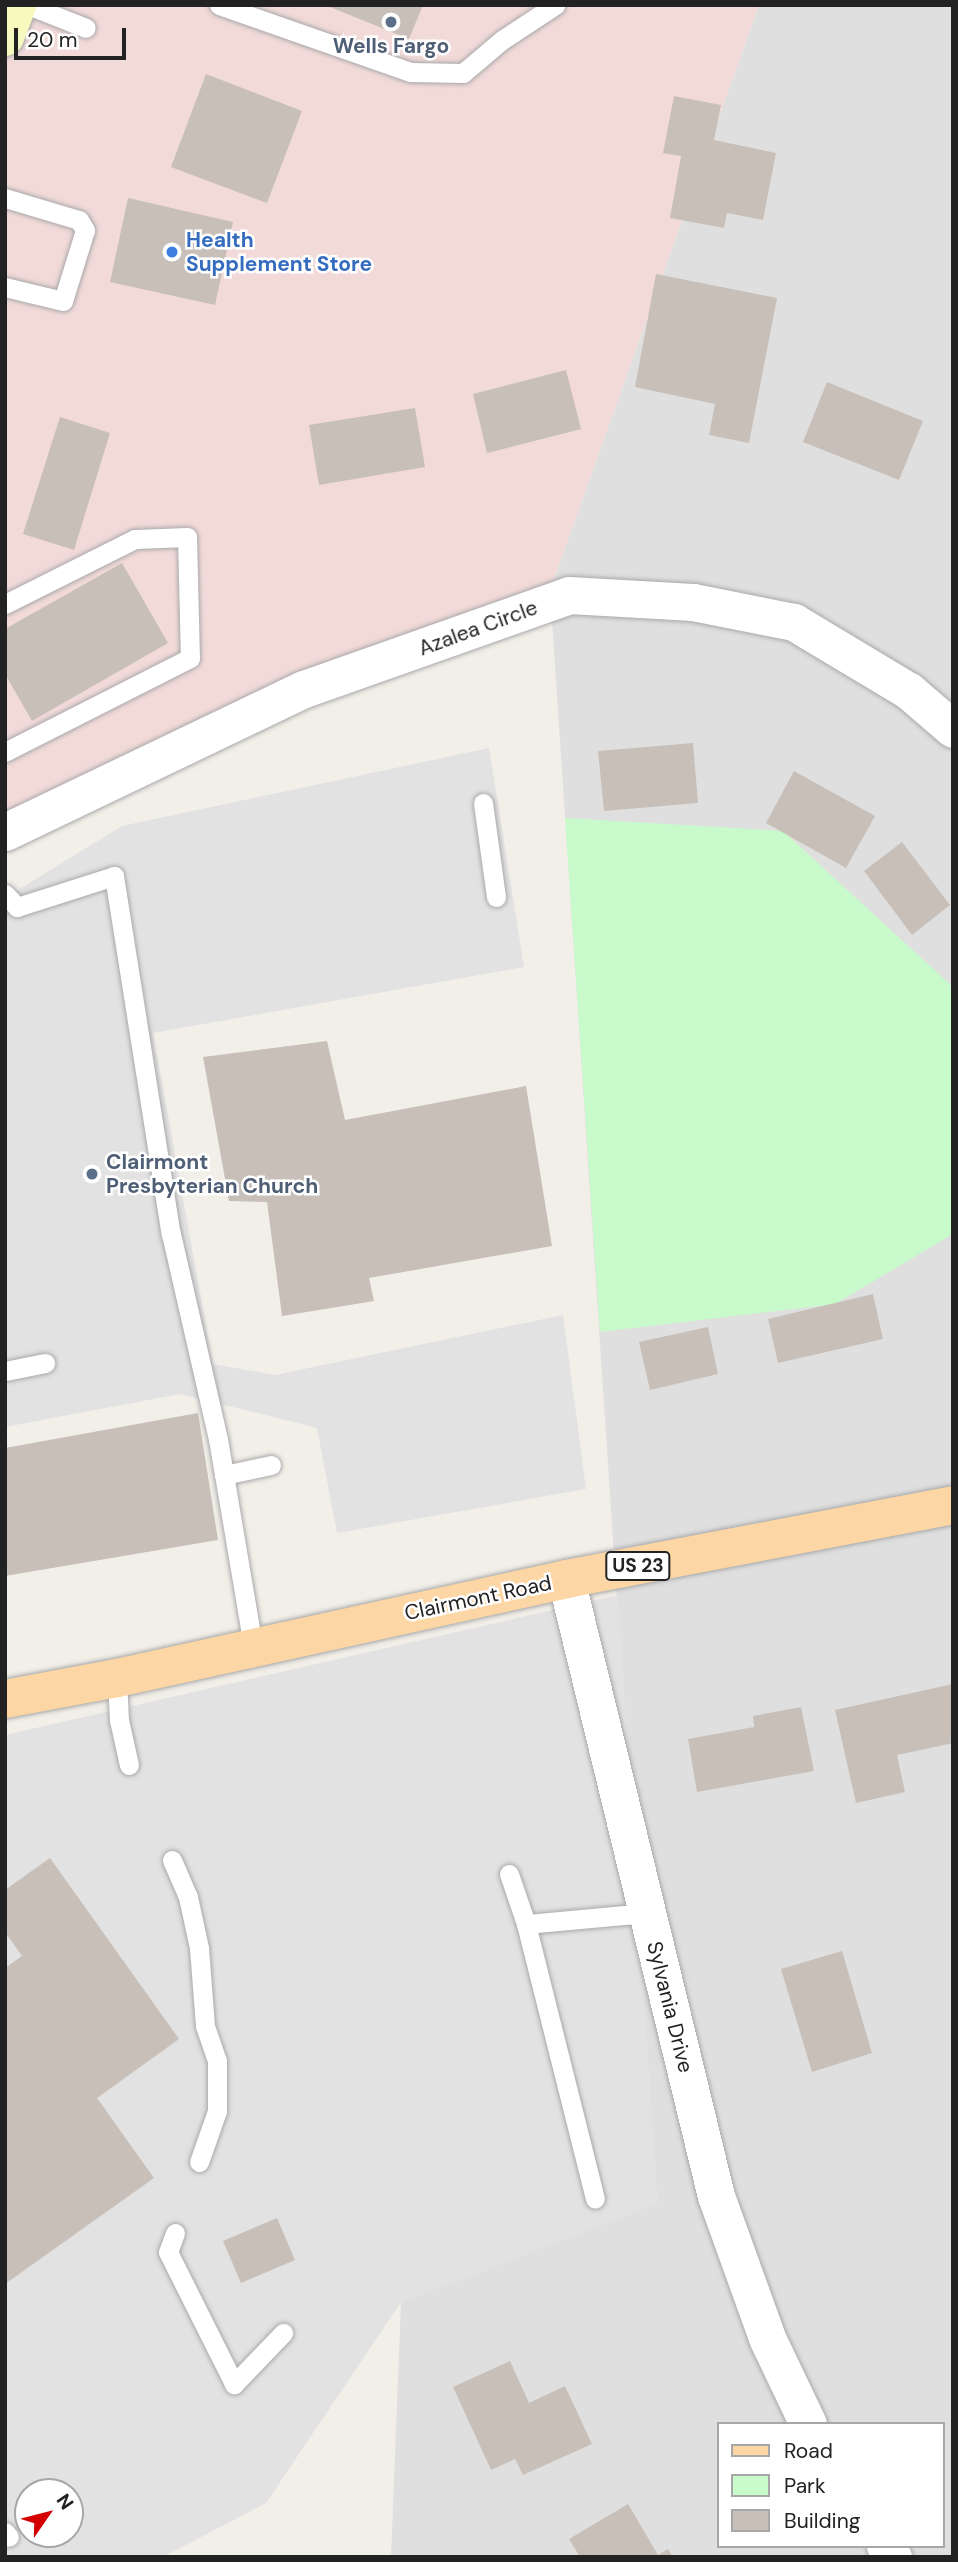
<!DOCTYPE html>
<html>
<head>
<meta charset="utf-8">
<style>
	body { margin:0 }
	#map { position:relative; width:958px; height:2562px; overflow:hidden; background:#f2efe9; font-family:"DM Sans",sans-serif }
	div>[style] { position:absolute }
	.residential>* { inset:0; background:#e0dfdf }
	.commercial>* { inset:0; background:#f2dad9 }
	.park>* { inset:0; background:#c8facc }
	.parking>* { inset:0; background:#e2e2e2 }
	.building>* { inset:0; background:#c7bfb8 }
	.roads { filter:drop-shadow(0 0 2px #a9a9a9) drop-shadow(0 0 2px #a9a9a9) }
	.lane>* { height:19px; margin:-9.5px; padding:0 9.5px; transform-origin:9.5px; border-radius:9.5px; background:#fff }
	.street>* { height:37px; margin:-18.5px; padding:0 18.5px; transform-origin:18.5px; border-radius:18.5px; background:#fff }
	.secondary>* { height:38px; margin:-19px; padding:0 19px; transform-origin:19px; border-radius:19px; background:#f7fabf }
	.primary>* { height:38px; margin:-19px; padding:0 19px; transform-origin:19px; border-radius:19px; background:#fcd6a4 }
	.dots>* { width:19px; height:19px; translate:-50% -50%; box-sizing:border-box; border:4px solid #fff; border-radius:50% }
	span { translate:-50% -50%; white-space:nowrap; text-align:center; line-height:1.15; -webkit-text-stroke:5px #fff; paint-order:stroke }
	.shield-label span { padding:2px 5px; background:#fff; border:2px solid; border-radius:5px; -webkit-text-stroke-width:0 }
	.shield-label { font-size:19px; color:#222; font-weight:700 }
	.service-label { font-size:21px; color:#4e5e75; font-weight:700 }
	.left { translate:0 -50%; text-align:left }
	.shop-label { font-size:21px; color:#366cbe; font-weight:700 }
	.street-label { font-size:21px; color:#222 }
	.frame { position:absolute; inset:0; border:7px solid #222; pointer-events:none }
	.legend { position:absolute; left:717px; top:2422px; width:228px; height:126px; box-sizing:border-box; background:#fff; border:2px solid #a7a7a7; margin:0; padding:9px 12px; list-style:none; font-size:21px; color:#222 }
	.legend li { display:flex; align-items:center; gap:14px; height:35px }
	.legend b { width:35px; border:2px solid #a7a7a7 }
	.north { position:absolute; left:14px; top:2478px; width:70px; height:70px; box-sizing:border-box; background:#fff; border:2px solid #a7a7a7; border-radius:50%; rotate:55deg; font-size:19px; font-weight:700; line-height:28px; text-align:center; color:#222 }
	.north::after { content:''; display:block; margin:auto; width:24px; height:32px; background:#d40000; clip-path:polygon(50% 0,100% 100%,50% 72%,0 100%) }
	.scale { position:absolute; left:14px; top:28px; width:112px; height:32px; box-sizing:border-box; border:4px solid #222; border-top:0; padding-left:9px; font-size:21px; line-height:24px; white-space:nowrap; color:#222; -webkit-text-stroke:5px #fff; paint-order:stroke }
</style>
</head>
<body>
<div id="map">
	<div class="residential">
		<i style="clip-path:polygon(evenodd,759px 5px,953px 5px,953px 2557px,391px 2557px,401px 2302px,657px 2203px,550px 590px,759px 5px,718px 2424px,942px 2424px,942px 2546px,718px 2546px,718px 2424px)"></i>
	</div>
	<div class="commercial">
		<i style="clip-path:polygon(5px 5px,759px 5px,550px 590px,5px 854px)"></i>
	</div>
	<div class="park">
		<i style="clip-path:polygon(565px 818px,783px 831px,953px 987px,953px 1234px,835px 1304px,600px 1332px)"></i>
	</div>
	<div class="parking">
		<i style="clip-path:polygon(489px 748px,524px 967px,153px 1033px,213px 1364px,275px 1375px,563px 1315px,586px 1489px,337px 1533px,317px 1428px,180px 1394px,5px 1427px,5px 898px,122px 826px)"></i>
		<i style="clip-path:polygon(evenodd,618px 1595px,657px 2203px,401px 2302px,266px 2503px,163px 2557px,5px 2557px,5px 1735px,618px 1595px,28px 2492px,70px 2492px,70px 2534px,28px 2534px,28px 2492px)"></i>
	</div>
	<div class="building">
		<i style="clip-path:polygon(325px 5px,423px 5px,409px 39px)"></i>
		<i style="clip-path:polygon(206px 74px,302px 111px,267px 203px,171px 167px)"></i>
		<i style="clip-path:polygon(674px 96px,721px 105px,714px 140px,776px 153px,763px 220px,727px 213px,724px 228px,670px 218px,681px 156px,663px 153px)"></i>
		<i style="clip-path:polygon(128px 198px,233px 222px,215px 305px,110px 282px)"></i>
		<i style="clip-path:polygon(656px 274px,777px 298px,749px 443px,709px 435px,715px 404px,635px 387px)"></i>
		<i style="clip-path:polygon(566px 370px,581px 429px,487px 453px,473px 394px)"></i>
		<i style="clip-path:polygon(827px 382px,923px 421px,899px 480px,803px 442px)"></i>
		<i style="clip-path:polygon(415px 408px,425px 467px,319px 485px,309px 425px)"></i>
		<i style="clip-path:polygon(60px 417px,110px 433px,74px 550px,23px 534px)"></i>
		<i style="clip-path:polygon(122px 563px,168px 643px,32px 721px,5px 674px,5px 629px)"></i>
		<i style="clip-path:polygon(693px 743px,698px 803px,604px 811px,598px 751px)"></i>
		<i style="clip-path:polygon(794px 771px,875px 816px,846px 868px,766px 823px)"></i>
		<i style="clip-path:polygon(902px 842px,950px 905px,912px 935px,864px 871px)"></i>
		<i style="clip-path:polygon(327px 1041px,345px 1120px,526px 1086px,552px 1246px,369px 1278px,374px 1301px,282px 1316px,267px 1202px,229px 1201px,203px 1057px)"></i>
		<i style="clip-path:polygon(873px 1294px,883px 1339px,778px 1363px,768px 1319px)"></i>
		<i style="clip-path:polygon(708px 1327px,718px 1374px,650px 1390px,639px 1342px)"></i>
		<i style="clip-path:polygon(198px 1413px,218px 1540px,5px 1576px,5px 1448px)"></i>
		<i style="clip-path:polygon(953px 1684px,953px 1743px,897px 1755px,905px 1792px,856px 1803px,835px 1710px)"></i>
		<i style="clip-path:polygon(801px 1707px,814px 1771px,697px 1792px,688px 1739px,754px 1727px,753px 1716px)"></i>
		<i style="clip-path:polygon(50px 1858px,179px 2039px,97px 2098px,154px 2178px,5px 2284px,5px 1968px,22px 1956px,5px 1932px,5px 1890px)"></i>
		<i style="clip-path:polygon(842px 1951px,872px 2053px,812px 2072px,781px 1969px)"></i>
		<i style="clip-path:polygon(277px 2218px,295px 2260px,241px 2283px,223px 2241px)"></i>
		<i style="clip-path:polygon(510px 2361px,529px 2403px,565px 2386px,592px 2444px,523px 2475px,515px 2459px,491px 2470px,453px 2387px)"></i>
		<i style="clip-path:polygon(628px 2504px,658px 2555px,668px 2549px,673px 2557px,580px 2557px,569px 2539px)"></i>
	</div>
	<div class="roads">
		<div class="lane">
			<i style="left:28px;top:5px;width:62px;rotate:21.6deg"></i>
			<i style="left:219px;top:5px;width:202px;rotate:19.3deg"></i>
			<i style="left:410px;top:72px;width:53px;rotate:1.1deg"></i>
			<i style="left:463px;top:73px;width:51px;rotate:-40.2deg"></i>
			<i style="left:502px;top:40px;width:64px;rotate:-33.4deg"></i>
			<i style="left:5px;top:198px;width:77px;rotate:16.6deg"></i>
			<i style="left:79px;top:220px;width:12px;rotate:59deg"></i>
			<i style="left:85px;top:230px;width:74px;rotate:107.2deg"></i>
			<i style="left:63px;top:301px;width:60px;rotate:-166.4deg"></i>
			<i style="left:5px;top:604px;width:145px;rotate:-26.6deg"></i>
			<i style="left:135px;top:539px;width:52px;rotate:-2.2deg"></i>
			<i style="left:187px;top:537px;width:121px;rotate:88.6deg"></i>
			<i style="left:190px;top:658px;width:208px;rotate:153.1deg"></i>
			<i style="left:483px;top:803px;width:95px;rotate:82.1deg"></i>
			<i style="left:5px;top:894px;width:18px;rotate:47deg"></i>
			<i style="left:17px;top:907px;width:102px;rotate:-17.7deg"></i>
			<i style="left:114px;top:876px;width:363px;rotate:81deg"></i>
			<i style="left:171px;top:1234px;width:210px;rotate:77.1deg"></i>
			<i style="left:218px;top:1439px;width:210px;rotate:80.4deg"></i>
			<i style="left:5px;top:1371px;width:41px;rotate:-11.3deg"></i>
			<i style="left:224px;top:1475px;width:48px;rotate:-12deg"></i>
			<i style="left:117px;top:1678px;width:42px;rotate:87.3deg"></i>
			<i style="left:119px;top:1720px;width:46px;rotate:77.5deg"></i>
			<i style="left:172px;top:1860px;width:40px;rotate:66.6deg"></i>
			<i style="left:188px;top:1897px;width:52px;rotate:77.8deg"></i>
			<i style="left:199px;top:1948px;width:78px;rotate:85.6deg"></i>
			<i style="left:205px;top:2026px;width:37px;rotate:71deg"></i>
			<i style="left:217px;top:2061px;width:50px;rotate:90deg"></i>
			<i style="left:217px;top:2111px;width:54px;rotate:109.4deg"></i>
			<i style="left:509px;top:1874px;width:53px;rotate:71.2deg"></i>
			<i style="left:526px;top:1924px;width:283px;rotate:75.9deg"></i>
			<i style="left:526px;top:1924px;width:122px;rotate:-5.2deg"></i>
			<i style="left:175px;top:2233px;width:20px;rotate:110deg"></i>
			<i style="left:168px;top:2252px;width:148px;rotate:63.4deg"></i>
			<i style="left:234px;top:2384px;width:71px;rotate:-46.1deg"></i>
			<i style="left:5px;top:2532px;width:6px;rotate:51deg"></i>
		</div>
		<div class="street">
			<i style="left:5px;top:832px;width:331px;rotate:-25.6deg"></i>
			<i style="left:304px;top:689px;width:281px;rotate:-19.5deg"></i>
			<i style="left:569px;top:595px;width:124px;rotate:3.2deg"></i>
			<i style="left:693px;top:602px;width:103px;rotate:11.2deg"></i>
			<i style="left:794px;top:622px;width:134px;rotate:31deg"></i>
			<i style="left:909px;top:691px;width:58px;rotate:40.8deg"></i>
			<i style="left:566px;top:1579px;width:635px;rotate:76.34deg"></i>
			<i style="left:716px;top:2196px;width:151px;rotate:70.2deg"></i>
			<i style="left:767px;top:2338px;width:95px;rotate:64.5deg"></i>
			<i style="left:885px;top:2546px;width:14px;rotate:54deg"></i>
		</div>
		<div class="secondary">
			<i style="left:5px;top:37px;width:34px;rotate:-69deg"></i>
		</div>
		<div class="primary">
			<i style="left:5px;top:1699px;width:114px;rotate:-10.6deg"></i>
			<i style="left:117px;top:1678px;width:460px;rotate:-12.4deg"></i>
			<i style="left:566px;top:1579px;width:394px;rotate:-10.8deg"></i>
		</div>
	</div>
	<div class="dots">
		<i style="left:391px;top:22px;background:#5c6f8a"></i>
		<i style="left:172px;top:252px;background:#3f7fe0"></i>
		<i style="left:92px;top:1174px;background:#5c6f8a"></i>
	</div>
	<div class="shield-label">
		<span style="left:638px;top:1566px">US 23</span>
	</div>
	<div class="service-label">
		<span style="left:391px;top:46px">Wells Fargo</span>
		<span class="left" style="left:106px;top:1174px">Clairmont<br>Presbyterian Church</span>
	</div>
	<div class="shop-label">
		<span class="left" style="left:186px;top:252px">Health<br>Supplement Store</span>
	</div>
	<div class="street-label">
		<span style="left:478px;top:628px;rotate:-20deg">Azalea Circle</span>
		<span style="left:478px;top:1598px;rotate:-12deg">Clairmont Road</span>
		<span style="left:670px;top:2007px;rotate:76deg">Sylvania Drive</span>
	</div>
	<div class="frame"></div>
	<ul class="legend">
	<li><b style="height:9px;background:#fcd6a4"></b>Road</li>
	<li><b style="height:19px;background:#c8facc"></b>Park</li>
	<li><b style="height:19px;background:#c7bfb8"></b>Building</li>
	</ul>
	<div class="north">N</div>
	<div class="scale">20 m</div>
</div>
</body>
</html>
